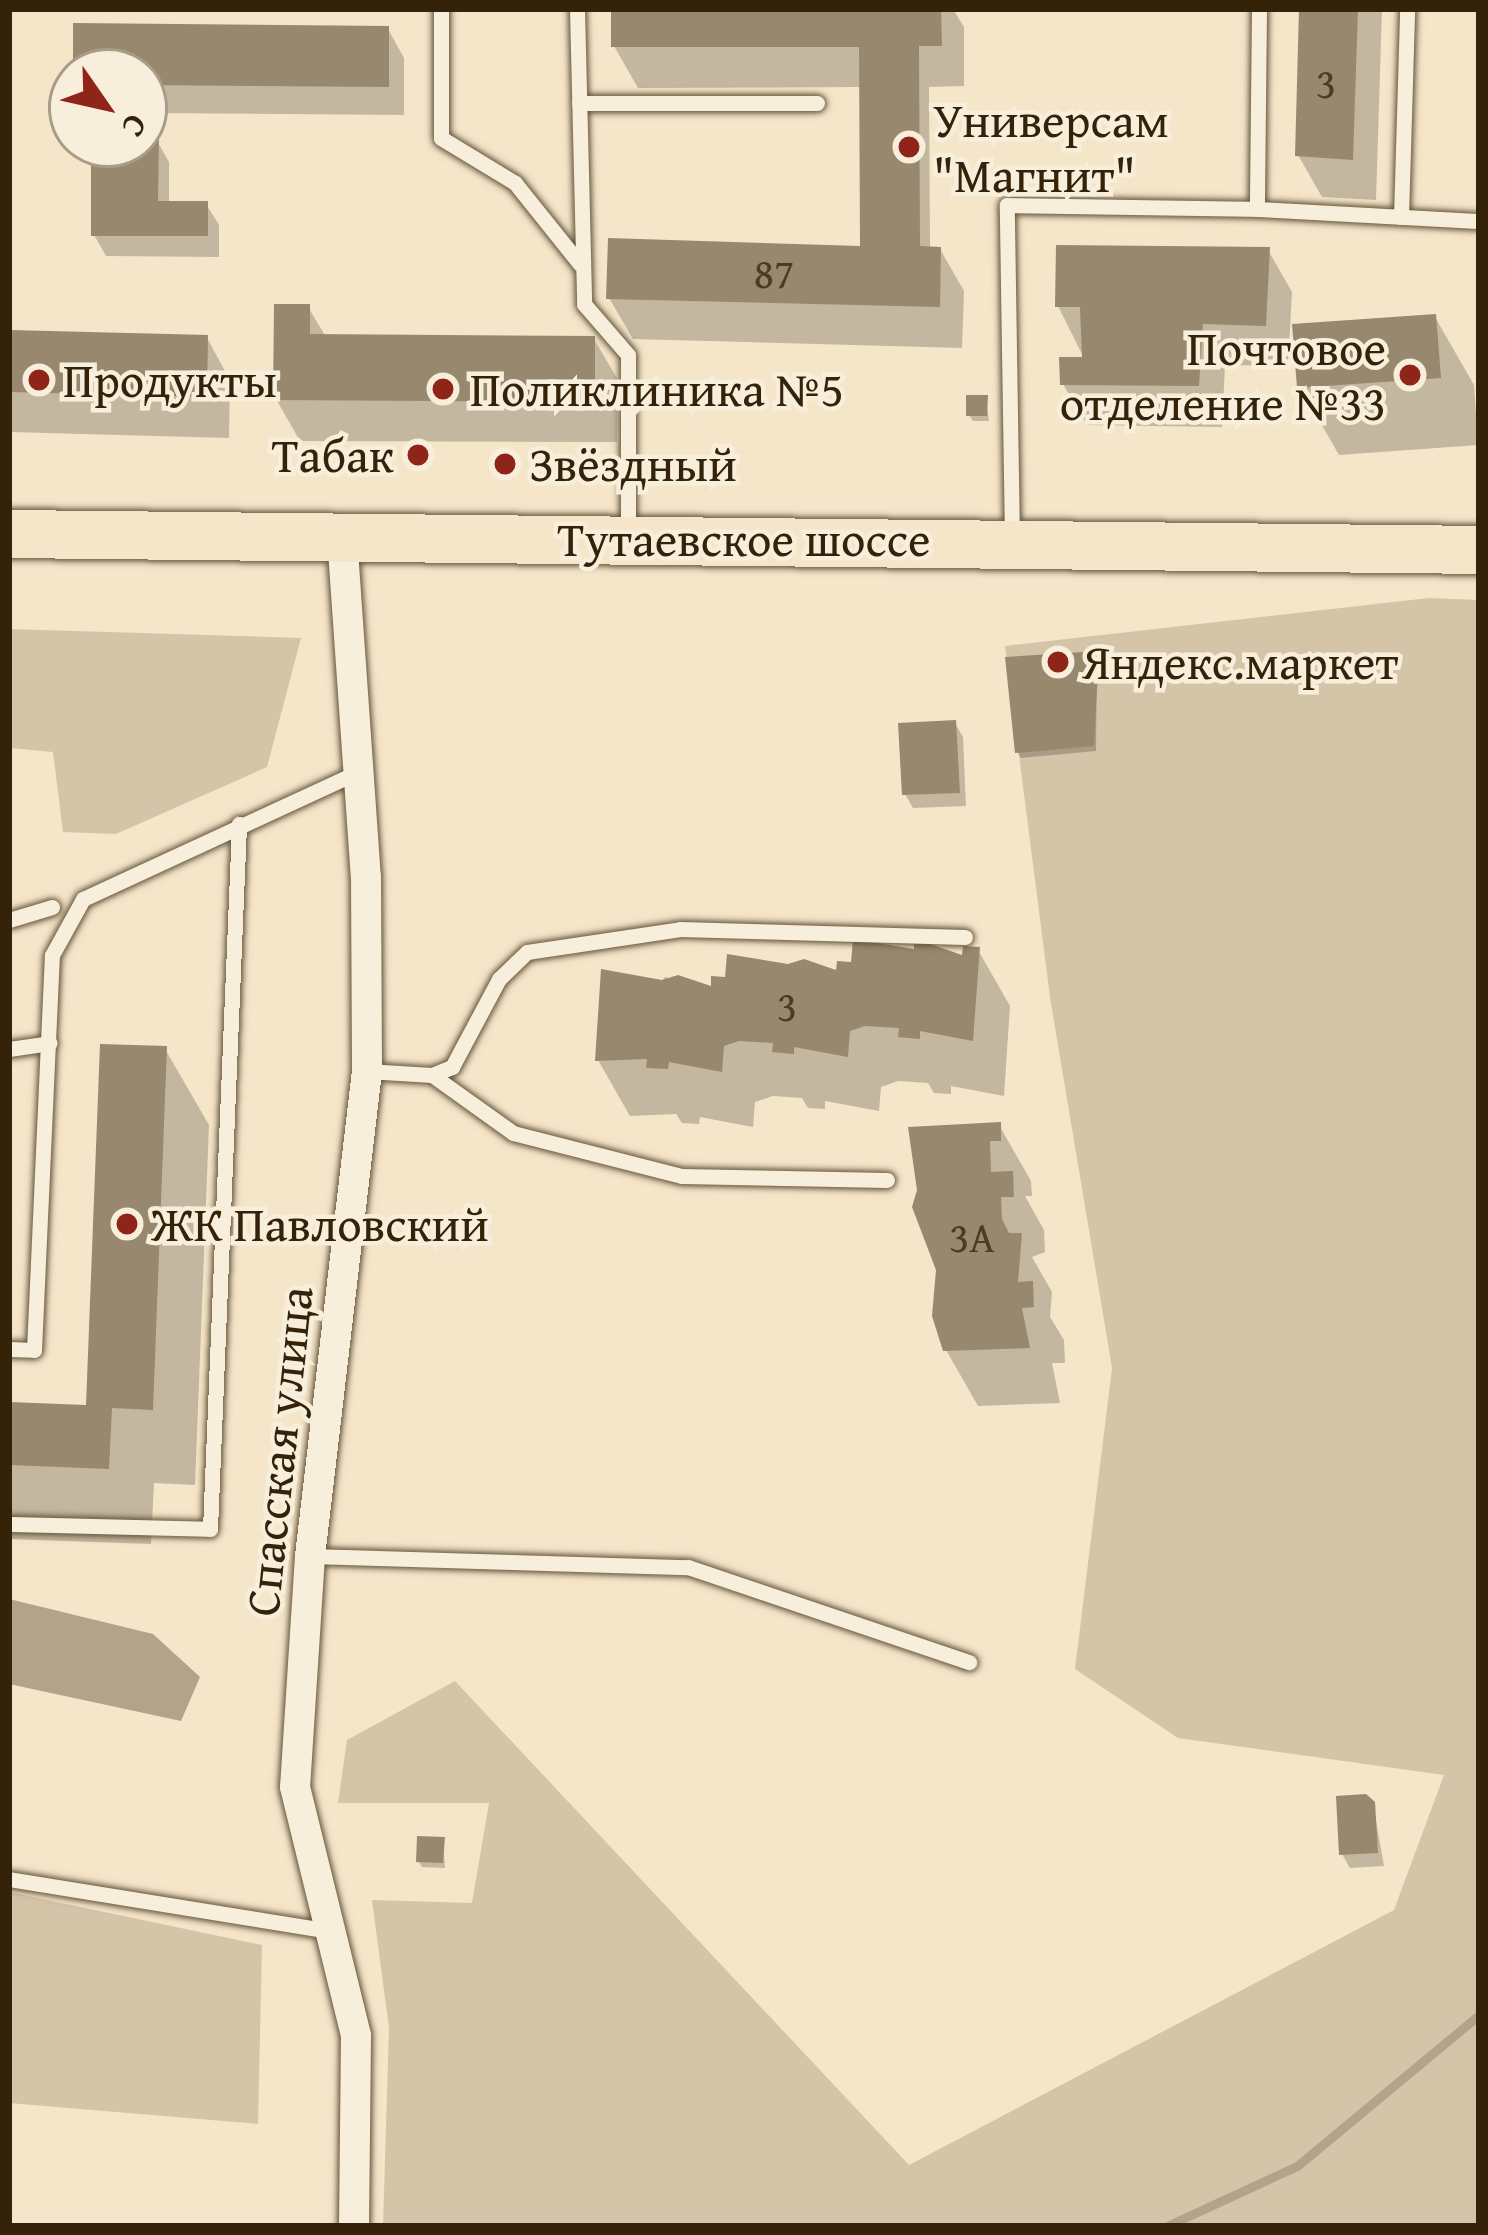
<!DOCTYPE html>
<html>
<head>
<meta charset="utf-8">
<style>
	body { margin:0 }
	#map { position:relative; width:1488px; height:2235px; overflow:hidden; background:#f5e5c9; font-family:"Gentium Book Plus",serif }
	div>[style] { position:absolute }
	.green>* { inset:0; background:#d4c4a8 }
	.water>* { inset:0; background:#b3a388 }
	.shadow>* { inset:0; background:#0003 }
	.stream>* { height:9px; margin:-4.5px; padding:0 4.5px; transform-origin:4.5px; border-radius:4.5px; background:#b3a388 }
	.building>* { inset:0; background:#98886d }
	.roads { filter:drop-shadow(0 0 3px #645439) drop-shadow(0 0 3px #645439) }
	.lane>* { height:15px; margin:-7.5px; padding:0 7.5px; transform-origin:7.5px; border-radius:7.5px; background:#f8eedc }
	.street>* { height:30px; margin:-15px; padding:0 15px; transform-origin:15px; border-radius:15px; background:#f8eedc }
	.primary>* { height:48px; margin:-24px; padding:0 24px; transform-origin:24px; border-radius:24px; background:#f5e5c9 }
	.dots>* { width:33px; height:33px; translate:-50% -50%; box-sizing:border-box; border:6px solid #f8eedc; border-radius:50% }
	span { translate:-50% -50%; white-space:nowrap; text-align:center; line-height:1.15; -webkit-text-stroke:9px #f8eedc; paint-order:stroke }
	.number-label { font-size:42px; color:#4d3c22 }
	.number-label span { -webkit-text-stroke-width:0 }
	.poi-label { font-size:48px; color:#342309 }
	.left { translate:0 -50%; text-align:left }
	.right { translate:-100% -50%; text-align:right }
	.street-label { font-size:48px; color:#342309 }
	.frame { position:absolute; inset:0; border:12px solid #342309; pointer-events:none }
	.north { position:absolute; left:48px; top:48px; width:120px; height:120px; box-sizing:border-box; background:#f8eedc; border:3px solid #aa9d88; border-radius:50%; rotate:124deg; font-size:33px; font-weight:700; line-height:48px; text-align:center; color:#342309 }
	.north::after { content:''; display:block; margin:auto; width:42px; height:54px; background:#8f2418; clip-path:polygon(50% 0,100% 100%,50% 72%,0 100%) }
</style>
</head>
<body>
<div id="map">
	<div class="green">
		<i style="clip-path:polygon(1429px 598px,1479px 600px,1479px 2226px,383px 2226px,389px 2028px,372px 1900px,472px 1903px,489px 1803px,338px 1803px,347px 1740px,455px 1681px,909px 2165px,1394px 1910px,1444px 1775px,1178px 1738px,1075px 1669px,1112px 1368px,1050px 997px,1005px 646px)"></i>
		<i style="clip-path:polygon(9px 629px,301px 638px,267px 767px,116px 834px,63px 832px,53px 752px,9px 748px)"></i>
		<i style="clip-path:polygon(9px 1892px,262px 1945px,258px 2124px,9px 2103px)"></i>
	</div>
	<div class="water">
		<i style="clip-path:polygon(9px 1599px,153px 1634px,200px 1677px,181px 1721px,9px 1684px)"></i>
	</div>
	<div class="shadow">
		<i style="clip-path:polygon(614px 9px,953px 9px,964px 27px,964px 86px,929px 87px,930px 249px,940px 249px,964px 291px,962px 348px,633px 339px,609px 298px,863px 248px,862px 87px,638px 88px,614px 46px)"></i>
		<i style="clip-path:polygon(1302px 9px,1382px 9px,1376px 200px,1322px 197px,1298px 155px)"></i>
		<i style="clip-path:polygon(388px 29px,404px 58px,404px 115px,144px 113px,144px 72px,76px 72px)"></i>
		<i style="clip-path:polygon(157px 141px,169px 162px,169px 204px,206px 204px,219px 225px,219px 257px,106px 256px,94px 235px,94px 144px)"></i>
		<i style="clip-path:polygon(1268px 250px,1292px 292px,1288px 366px,1225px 365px,1222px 427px,1087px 425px,1063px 384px,1085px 360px,1058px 306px)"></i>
		<i style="clip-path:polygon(308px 307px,326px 337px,594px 339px,618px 380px,617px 442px,300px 441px,276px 399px)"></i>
		<i style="clip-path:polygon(1435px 317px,1474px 385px,1478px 445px,1339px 455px,1300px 387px)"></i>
		<i style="clip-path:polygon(9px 333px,207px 338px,230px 380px,229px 438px,9px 432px)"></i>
		<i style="clip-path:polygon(986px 398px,989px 421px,973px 421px,969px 415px)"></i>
		<i style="clip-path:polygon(500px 457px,512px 458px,514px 479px,502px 478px)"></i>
		<i style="clip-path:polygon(1097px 654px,1096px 751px,1021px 758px,1018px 753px)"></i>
		<i style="clip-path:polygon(955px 723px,963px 737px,966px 806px,913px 808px,905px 794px)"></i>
		<i style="clip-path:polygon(978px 950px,1010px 1006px,1004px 1096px,951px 1086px,951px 1094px,934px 1093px,928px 1083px,898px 1081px,881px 1087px,879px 1111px,825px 1101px,825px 1109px,808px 1108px,802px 1098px,773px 1096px,755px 1102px,753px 1127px,700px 1117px,699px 1124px,682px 1123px,676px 1114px,630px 1116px,598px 1060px,665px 977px,713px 990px,965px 959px)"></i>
		<i style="clip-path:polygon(165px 1049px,209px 1125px,195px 1485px,154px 1483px,151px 1544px,9px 1539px,9px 1405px,89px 1408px)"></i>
		<i style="clip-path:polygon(999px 1125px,1031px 1181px,1032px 1196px,1025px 1196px,1044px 1230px,1045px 1252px,1032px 1257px,1052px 1292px,1050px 1317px,1064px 1340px,1065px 1363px,1052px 1363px,1060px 1403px,978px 1406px,946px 1350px,939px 1269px,915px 1206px)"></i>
		<i style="clip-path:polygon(1373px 1804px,1384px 1866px,1350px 1868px,1342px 1854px)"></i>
		<i style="clip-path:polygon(443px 1840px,445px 1868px,422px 1867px,419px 1862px)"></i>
	</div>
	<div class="stream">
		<i style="left:1167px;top:2226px;width:143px;rotate:-24.8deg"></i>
		<i style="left:1297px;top:2166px;width:236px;rotate:-39.7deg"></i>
	</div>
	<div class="building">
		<i style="clip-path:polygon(611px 9px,941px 9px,942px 46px,919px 46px,920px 246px,941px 247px,940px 307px,606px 299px,608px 238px,860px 246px,859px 47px,611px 47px)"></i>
		<i style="clip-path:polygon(1299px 9px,1358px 9px,1353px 160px,1295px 156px)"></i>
		<i style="clip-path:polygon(73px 23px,389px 26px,389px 87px,144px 85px,144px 72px,73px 72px)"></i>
		<i style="clip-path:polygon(144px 138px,159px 138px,158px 201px,208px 201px,208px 236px,91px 236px,91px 144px,144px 144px)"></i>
		<i style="clip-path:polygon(1056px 245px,1270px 247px,1266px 326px,1203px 324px,1199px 386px,1060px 385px,1059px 357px,1082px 357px,1080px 307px,1055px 307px)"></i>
		<i style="clip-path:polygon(274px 304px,310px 304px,310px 334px,595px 336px,595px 402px,273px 400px)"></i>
		<i style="clip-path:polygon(1436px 314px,1441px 378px,1297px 388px,1292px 324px)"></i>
		<i style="clip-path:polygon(9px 330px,208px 335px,207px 397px,9px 392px)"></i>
		<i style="clip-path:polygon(966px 395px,988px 395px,987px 416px,966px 416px)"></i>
		<i style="clip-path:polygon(1099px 651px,1094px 746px,1015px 753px,1005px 657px)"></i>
		<i style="clip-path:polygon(956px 720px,960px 793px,902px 795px,898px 723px)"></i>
		<i style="clip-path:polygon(853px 939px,914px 949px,914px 943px,930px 944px,962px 955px,963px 946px,980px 947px,973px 1041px,920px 1031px,920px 1039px,898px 1037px,899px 1028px,865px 1026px,850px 1031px,848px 1057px,794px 1047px,794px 1054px,772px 1052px,773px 1043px,739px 1041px,724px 1046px,722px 1072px,669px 1062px,668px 1069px,646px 1068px,647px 1059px,595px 1061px,601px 969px,662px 980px,678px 975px,711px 986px,711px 976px,725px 977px,727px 954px,788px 964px,804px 959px,836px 970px,837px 961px,851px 962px)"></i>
		<i style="clip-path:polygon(100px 1044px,167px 1046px,153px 1410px,112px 1408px,109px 1469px,9px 1465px,9px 1402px,86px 1405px)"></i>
		<i style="clip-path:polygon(1001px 1122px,1001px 1141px,990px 1141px,991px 1172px,1013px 1171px,1014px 1197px,1001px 1197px,1002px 1219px,1009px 1233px,1022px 1233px,1018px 1282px,1033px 1281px,1034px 1307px,1022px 1308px,1030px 1348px,943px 1351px,932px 1316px,936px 1270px,912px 1207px,917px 1190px,908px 1127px)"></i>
		<i style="clip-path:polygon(1366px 1794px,1375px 1802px,1378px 1853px,1339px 1855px,1336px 1796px)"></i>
		<i style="clip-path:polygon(417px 1836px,445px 1837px,443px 1863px,416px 1862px)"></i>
	</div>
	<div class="roads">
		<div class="lane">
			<i style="left:441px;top:9px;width:129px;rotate:90deg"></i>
			<i style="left:441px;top:138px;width:87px;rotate:31.3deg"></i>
			<i style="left:515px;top:183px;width:104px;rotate:51.3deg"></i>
			<i style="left:577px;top:9px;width:295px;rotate:88.6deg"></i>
			<i style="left:584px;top:304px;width:67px;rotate:49.2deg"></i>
			<i style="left:628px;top:355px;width:179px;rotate:90deg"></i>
			<i style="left:1259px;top:9px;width:200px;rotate:90.6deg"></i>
			<i style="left:1257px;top:209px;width:222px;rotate:3.1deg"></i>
			<i style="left:579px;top:103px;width:238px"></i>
			<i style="left:1401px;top:217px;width:208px;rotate:-88.3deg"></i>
			<i style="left:1012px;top:540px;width:335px;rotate:-90.9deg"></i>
			<i style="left:1007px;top:205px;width:250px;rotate:0.9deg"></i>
			<i style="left:9px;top:920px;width:45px;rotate:-16.8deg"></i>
			<i style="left:9px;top:1049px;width:41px;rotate:-8.3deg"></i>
			<i style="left:367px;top:1071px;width:65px;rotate:3.5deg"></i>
			<i style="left:432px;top:1075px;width:22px;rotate:-22deg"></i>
			<i style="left:452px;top:1067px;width:100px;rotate:-61.9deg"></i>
			<i style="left:499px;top:979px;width:39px;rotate:-44deg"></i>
			<i style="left:527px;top:952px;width:155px;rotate:-8.5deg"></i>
			<i style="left:680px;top:929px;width:285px;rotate:1.6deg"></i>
			<i style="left:432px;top:1075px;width:100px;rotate:35.6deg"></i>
			<i style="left:513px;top:1133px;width:174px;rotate:14.3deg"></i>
			<i style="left:682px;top:1176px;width:205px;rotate:1.1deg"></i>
			<i style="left:9px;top:1349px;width:25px;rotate:2deg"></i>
			<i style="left:34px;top:1350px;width:395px;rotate:-87.4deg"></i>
			<i style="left:52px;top:955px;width:64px;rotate:-61deg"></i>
			<i style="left:83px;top:899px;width:303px;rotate:-24.8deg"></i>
			<i style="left:9px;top:1524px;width:201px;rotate:1.4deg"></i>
			<i style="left:210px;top:1529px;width:706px;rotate:-87.64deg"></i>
			<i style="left:310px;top:1556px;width:378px;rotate:1.7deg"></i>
			<i style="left:688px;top:1567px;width:297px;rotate:18.7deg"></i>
			<i style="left:9px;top:1879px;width:324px;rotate:9.2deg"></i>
		</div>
		<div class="street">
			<i style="left:342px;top:536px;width:342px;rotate:86deg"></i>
			<i style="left:366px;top:877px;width:194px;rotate:89.7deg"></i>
			<i style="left:367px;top:1071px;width:488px;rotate:96.7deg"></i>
			<i style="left:310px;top:1556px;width:231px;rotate:93.7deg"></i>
			<i style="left:295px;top:1787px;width:256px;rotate:76.2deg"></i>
			<i style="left:356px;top:2036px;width:190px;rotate:90.6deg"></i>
		</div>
		<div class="primary">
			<i style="left:9px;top:534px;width:1470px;rotate:0.62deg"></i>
		</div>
	</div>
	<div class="dots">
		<i style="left:909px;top:147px;background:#8f2418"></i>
		<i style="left:1410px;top:375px;background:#8f2418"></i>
		<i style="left:39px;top:380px;background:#8f2418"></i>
		<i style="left:443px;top:389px;background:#8f2418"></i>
		<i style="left:418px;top:455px;background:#8f2418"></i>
		<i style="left:505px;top:464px;background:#8f2418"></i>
		<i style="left:1058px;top:662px;background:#8f2418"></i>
		<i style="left:127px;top:1224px;background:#8f2418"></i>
	</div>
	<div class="number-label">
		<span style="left:1326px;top:83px">3</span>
		<span style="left:774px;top:273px">87</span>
		<span style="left:787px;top:1006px">3</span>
		<span style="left:972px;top:1237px">3А</span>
	</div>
	<div class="poi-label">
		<span class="left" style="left:933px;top:147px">Универсам<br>"Магнит"</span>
		<span class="right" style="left:1386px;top:375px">Почтовое<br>отделение №33</span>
		<span class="left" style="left:63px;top:380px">Продукты</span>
		<span class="left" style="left:470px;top:389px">Поликлиника №5</span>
		<span class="right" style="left:394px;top:455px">Табак</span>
		<span class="left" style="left:529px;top:464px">Звёздный</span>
		<span class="left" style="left:1082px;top:662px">Яндекс.маркет</span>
		<span class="left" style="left:151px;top:1224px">ЖК Павловский</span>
	</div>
	<div class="street-label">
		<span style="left:744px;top:539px">Тутаевское шоссе</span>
		<span style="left:278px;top:1451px;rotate:-84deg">Спасская улица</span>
	</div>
	<div class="frame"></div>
	<div class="north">С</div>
</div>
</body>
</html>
